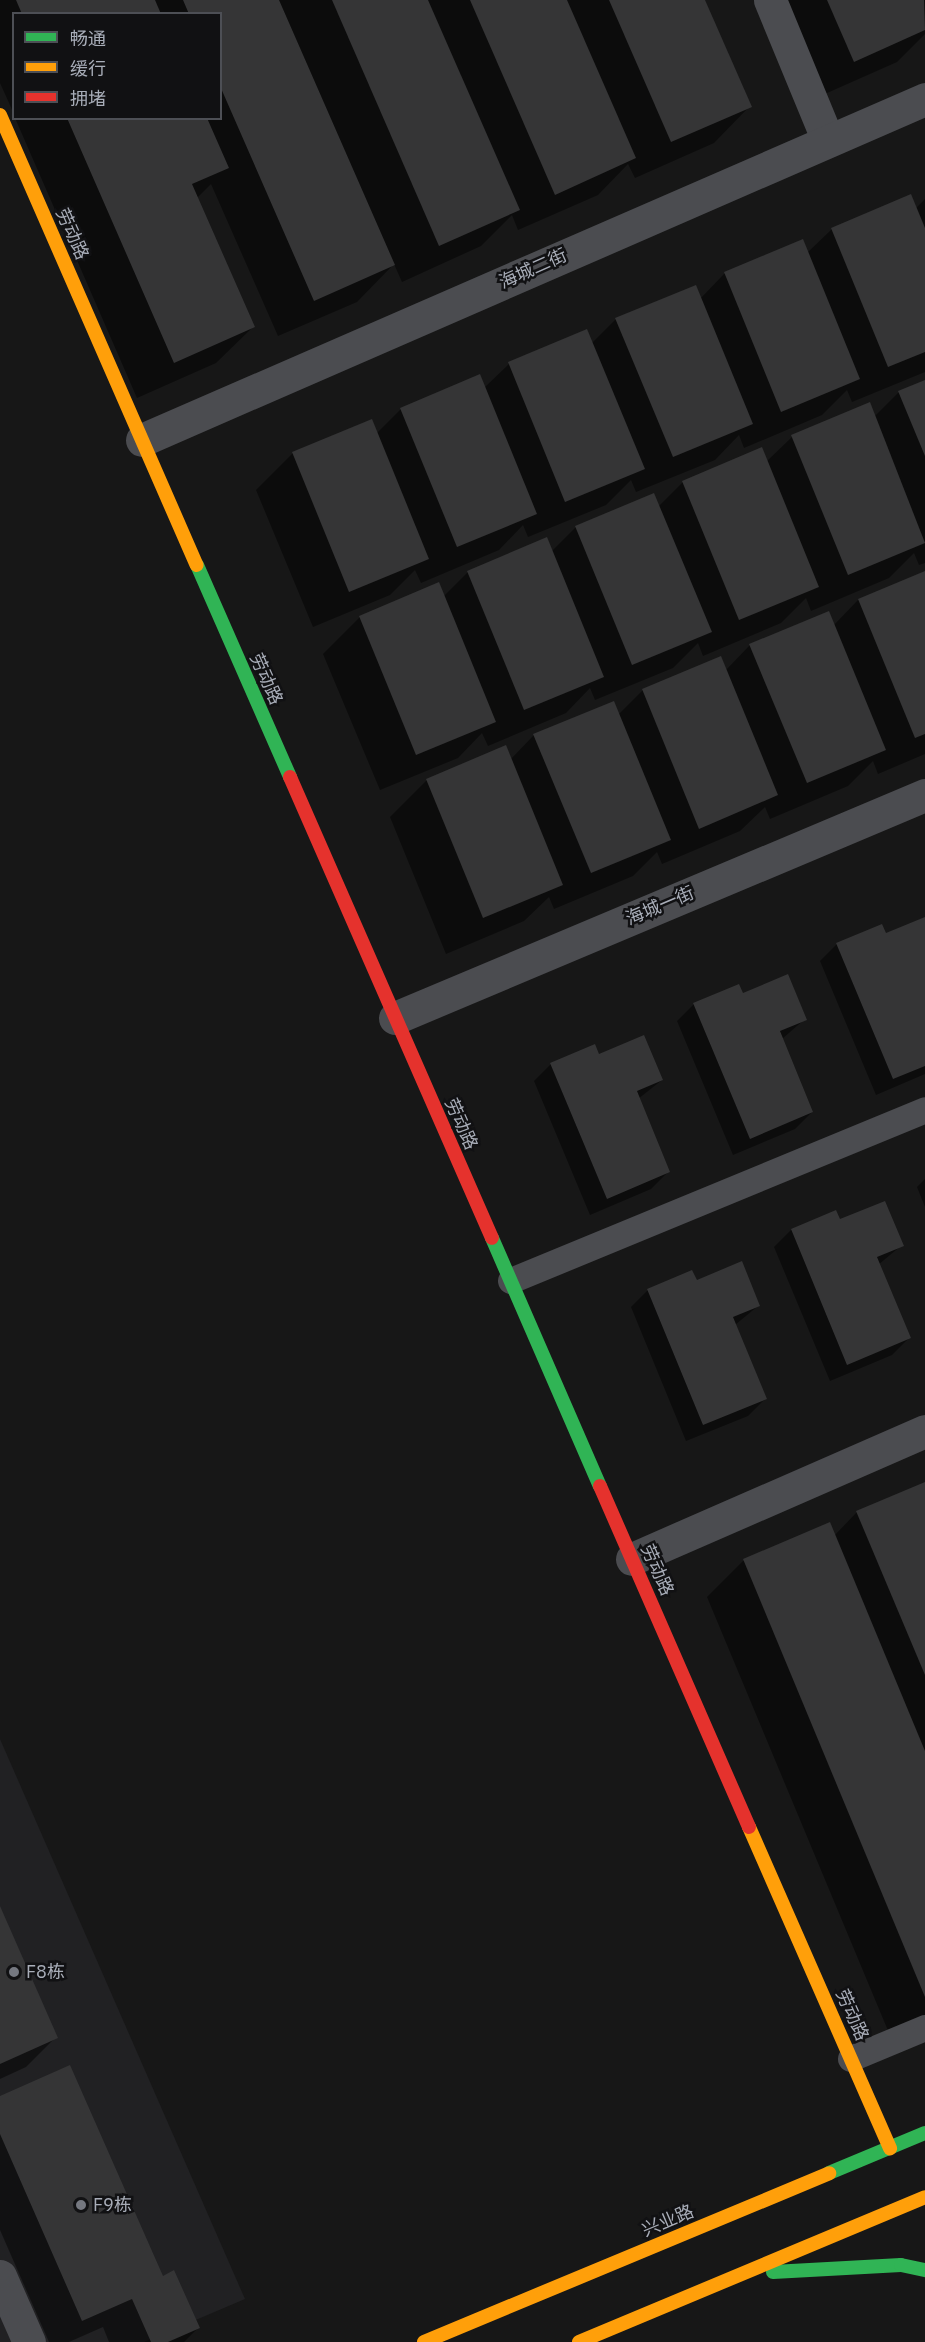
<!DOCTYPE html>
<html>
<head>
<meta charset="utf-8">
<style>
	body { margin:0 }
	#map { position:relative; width:925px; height:2342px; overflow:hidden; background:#171717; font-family:"IBM Plex Sans","Noto Sans SC",sans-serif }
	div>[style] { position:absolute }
	.built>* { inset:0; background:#212123 }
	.shadow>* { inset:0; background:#0007 }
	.building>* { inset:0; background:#353536 }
	.lane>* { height:26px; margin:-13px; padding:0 13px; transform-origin:13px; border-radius:13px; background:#4b4c50 }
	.street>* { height:33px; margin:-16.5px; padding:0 16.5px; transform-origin:16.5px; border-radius:16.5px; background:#4b4c50 }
	.fast>* { height:14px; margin:-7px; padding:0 7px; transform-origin:7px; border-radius:7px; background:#30b455 }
	.slow>* { height:14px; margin:-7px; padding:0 7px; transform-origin:7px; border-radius:7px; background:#ff9f0a }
	.jam>* { height:14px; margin:-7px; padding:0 7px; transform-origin:7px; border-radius:7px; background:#e5322d }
	.dots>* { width:16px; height:16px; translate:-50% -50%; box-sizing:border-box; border:3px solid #111113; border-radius:50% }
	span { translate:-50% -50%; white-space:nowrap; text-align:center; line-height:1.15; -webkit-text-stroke:5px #111113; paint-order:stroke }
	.street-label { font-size:18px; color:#a8adb8 }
	.poi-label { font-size:18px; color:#a8adb8 }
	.left { translate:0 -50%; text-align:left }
	.legend { position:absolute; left:12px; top:12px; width:210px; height:108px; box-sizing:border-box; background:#111113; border:2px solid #4d4f55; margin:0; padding:8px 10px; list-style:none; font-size:18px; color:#a8adb8 }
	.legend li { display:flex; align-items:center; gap:12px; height:30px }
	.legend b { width:30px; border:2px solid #4d4f55 }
</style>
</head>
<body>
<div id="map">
	<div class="built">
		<i style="clip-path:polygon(0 1739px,245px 2299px,144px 2342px,0 2342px)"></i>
	</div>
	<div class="shadow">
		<i style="clip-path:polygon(0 0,704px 0,750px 106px,714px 143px,635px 178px,628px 164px,598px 195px,518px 230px,512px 215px,481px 246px,402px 282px,394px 264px,357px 302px,278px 336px,211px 184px,197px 198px,253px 327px,216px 363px,137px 398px,15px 118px,220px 118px,220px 14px,14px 14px,14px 114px,0 83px)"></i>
		<i style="clip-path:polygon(775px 0,925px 0,925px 34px,897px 62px,818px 97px)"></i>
		<i style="clip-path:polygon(925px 199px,925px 372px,852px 402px,847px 390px,822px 415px,744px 448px,739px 435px,715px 460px,636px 492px,631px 480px,606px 505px,528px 537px,523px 525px,499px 550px,421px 583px,415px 570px,390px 595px,313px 627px,256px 490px,293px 453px,376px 434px,401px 409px,484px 388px,509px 364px,592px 343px,616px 319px,700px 299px,724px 274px,802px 241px,807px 253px,832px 229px,915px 209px)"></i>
		<i style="clip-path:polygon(925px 381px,925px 563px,919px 565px,914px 553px,889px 578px,811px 611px,806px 598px,781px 623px,703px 656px,698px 643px,673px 668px,595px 700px,590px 688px,566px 713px,488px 746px,482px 733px,458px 758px,380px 790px,323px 654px,360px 617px,443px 597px,468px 572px,551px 552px,576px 527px,658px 507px,683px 482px,766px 462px,792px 437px,870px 404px,875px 416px,899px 392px)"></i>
		<i style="clip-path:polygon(925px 573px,925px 754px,878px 774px,873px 761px,848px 786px,770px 819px,765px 807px,740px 831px,662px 864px,657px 852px,633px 876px,554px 909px,549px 897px,524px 921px,446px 954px,390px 817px,427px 780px,510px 760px,534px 735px,618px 715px,643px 690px,726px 670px,750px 645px,833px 626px,858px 600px)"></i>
		<i style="clip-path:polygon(925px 919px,925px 1074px,876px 1095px,820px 961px,837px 944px,886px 935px)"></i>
		<i style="clip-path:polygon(742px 995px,805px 1019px,782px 1039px,812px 1112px,795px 1129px,733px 1155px,677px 1021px,694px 1004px)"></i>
		<i style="clip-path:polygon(598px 1056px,662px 1080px,638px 1099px,668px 1172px,651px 1189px,590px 1215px,534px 1081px,551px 1064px)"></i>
		<i style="clip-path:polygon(925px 1179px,925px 1207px,917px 1187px)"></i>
		<i style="clip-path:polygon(835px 1211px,840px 1221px,902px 1245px,878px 1265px,909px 1338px,892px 1355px,830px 1381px,774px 1247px,791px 1230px)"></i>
		<i style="clip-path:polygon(696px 1282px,758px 1306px,735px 1325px,765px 1399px,748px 1416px,686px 1441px,631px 1307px,648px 1290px)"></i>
		<i style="clip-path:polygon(925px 1484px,925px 2017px,889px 2033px,707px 1597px,743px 1561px,829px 1524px,834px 1536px,857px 1512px)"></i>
		<i style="clip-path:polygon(0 1910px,56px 2037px,26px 2067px,0 2079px)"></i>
		<i style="clip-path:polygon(0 2098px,162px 2278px,198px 2328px,184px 2342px,109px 2342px,103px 2327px,69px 2342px,49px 2342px,0 2230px)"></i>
	</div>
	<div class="building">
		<i style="clip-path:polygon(16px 0,155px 0,161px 14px,22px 14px)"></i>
		<i style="clip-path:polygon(183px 0,279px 0,395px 265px,314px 301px,220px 86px,220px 14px,189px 14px)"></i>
		<i style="clip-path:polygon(332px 0,428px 0,520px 210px,439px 246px)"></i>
		<i style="clip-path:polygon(470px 0,567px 0,636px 158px,555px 195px)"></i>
		<i style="clip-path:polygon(609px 0,705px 0,752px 107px,671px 142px)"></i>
		<i style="clip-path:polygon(827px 0,924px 0,925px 30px,854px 62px)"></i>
		<i style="clip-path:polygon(67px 118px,207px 118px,229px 168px,192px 184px,255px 327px,174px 363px)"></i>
		<i style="clip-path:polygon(911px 194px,925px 228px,925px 352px,888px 367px,831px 228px)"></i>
		<i style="clip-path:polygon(803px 239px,860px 379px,781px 412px,724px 272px)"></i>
		<i style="clip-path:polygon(696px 285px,753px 424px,673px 457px,615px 318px)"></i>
		<i style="clip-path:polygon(587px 329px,645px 469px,565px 502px,508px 362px)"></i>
		<i style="clip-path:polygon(480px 374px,537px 514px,457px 547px,400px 408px)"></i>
		<i style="clip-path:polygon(925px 380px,925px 456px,898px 391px)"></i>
		<i style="clip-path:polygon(870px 402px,925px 543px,848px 575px,791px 435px)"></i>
		<i style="clip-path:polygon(372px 419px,429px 559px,349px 592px,292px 452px)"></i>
		<i style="clip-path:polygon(762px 447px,819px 587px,739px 620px,682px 481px)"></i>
		<i style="clip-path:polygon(654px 493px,712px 632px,632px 665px,575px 526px)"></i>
		<i style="clip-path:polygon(547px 537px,604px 677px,524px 710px,467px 571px)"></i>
		<i style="clip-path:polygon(925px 571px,925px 734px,915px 738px,858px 599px)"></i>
		<i style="clip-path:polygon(439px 582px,496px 722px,416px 755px,359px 616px)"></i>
		<i style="clip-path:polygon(829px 611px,886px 750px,807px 783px,749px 644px)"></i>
		<i style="clip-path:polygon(721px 656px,778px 795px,699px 829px,642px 689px)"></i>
		<i style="clip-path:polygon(614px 701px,671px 840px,591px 873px,533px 734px)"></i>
		<i style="clip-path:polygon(506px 745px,563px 885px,483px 918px,426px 779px)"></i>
		<i style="clip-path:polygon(925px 917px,925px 1066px,893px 1079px,836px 943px,882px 924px,886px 933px)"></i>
		<i style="clip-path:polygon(788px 974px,807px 1020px,780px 1031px,813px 1112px,750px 1139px,693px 1003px,739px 984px,743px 993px)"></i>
		<i style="clip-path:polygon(644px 1035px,663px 1080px,637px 1091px,670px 1172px,607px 1199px,550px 1063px,595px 1044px,599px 1054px)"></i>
		<i style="clip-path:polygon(885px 1201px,904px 1246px,877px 1257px,911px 1338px,847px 1365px,791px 1229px,836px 1210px,840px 1219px)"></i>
		<i style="clip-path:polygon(742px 1261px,760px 1306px,733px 1317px,767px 1399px,703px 1425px,647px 1289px,692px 1270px,697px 1280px)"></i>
		<i style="clip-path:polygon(925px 1482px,925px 1675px,856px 1511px)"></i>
		<i style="clip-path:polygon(830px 1522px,925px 1751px,925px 1997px,743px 1559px)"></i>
		<i style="clip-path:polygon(0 1906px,58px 2038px,0 2064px)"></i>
		<i style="clip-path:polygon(70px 2065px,163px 2276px,174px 2270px,200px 2328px,168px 2342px,151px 2342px,132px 2299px,82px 2321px,0 2134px,0 2096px)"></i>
	</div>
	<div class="lane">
		<i style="left:511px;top:1281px;width:448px;rotate:-22.4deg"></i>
		<i style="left:851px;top:2059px;width:80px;rotate:-22.7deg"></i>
	</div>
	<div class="street">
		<i style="left:770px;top:0;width:152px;rotate:67.6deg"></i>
		<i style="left:142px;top:440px;width:854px;rotate:-23.53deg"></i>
		<i style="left:395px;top:1018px;width:575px;rotate:-22.82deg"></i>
		<i style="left:632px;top:1559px;width:320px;rotate:-23.6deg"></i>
		<i style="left:0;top:2276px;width:72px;rotate:66.3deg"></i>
	</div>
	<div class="fast">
		<i style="left:197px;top:565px;width:232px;rotate:66.3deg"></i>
		<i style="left:492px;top:1238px;width:270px;rotate:66.5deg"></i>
		<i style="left:829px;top:2173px;width:104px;rotate:-22.6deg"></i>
		<i style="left:773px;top:2272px;width:128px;rotate:-3.1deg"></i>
		<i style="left:901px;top:2265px;width:25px;rotate:12deg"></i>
	</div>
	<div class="slow">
		<i style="left:0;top:115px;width:491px;rotate:66.4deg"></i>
		<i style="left:749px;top:1827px;width:351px;rotate:66.3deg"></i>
		<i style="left:424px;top:2342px;width:439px;rotate:-22.6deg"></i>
		<i style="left:579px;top:2342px;width:375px;rotate:-22.7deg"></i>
	</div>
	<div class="jam">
		<i style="left:290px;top:777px;width:503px;rotate:66.34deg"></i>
		<i style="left:600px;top:1486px;width:372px;rotate:66.4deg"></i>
	</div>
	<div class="dots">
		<i style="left:14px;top:1972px;background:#757880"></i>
		<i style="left:81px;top:2205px;background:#757880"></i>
	</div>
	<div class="street-label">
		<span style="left:72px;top:234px;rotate:66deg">劳动路</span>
		<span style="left:533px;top:269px;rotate:-24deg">海城二街</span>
		<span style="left:266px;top:679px;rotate:66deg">劳动路</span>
		<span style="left:660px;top:906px;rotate:-23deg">海城一街</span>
		<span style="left:461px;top:1124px;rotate:66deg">劳动路</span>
		<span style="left:657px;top:1570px;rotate:66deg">劳动路</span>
		<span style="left:852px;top:2015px;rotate:66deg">劳动路</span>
		<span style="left:668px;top:2221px;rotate:-23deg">兴业路</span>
	</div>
	<div class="poi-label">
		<span class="left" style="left:26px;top:1972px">F8栋</span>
		<span class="left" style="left:93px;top:2205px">F9栋</span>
	</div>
	<ul class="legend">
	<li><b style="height:8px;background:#30b455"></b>畅通</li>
	<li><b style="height:8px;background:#ff9f0a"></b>缓行</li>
	<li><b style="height:8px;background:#e5322d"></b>拥堵</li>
	</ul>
</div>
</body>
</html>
